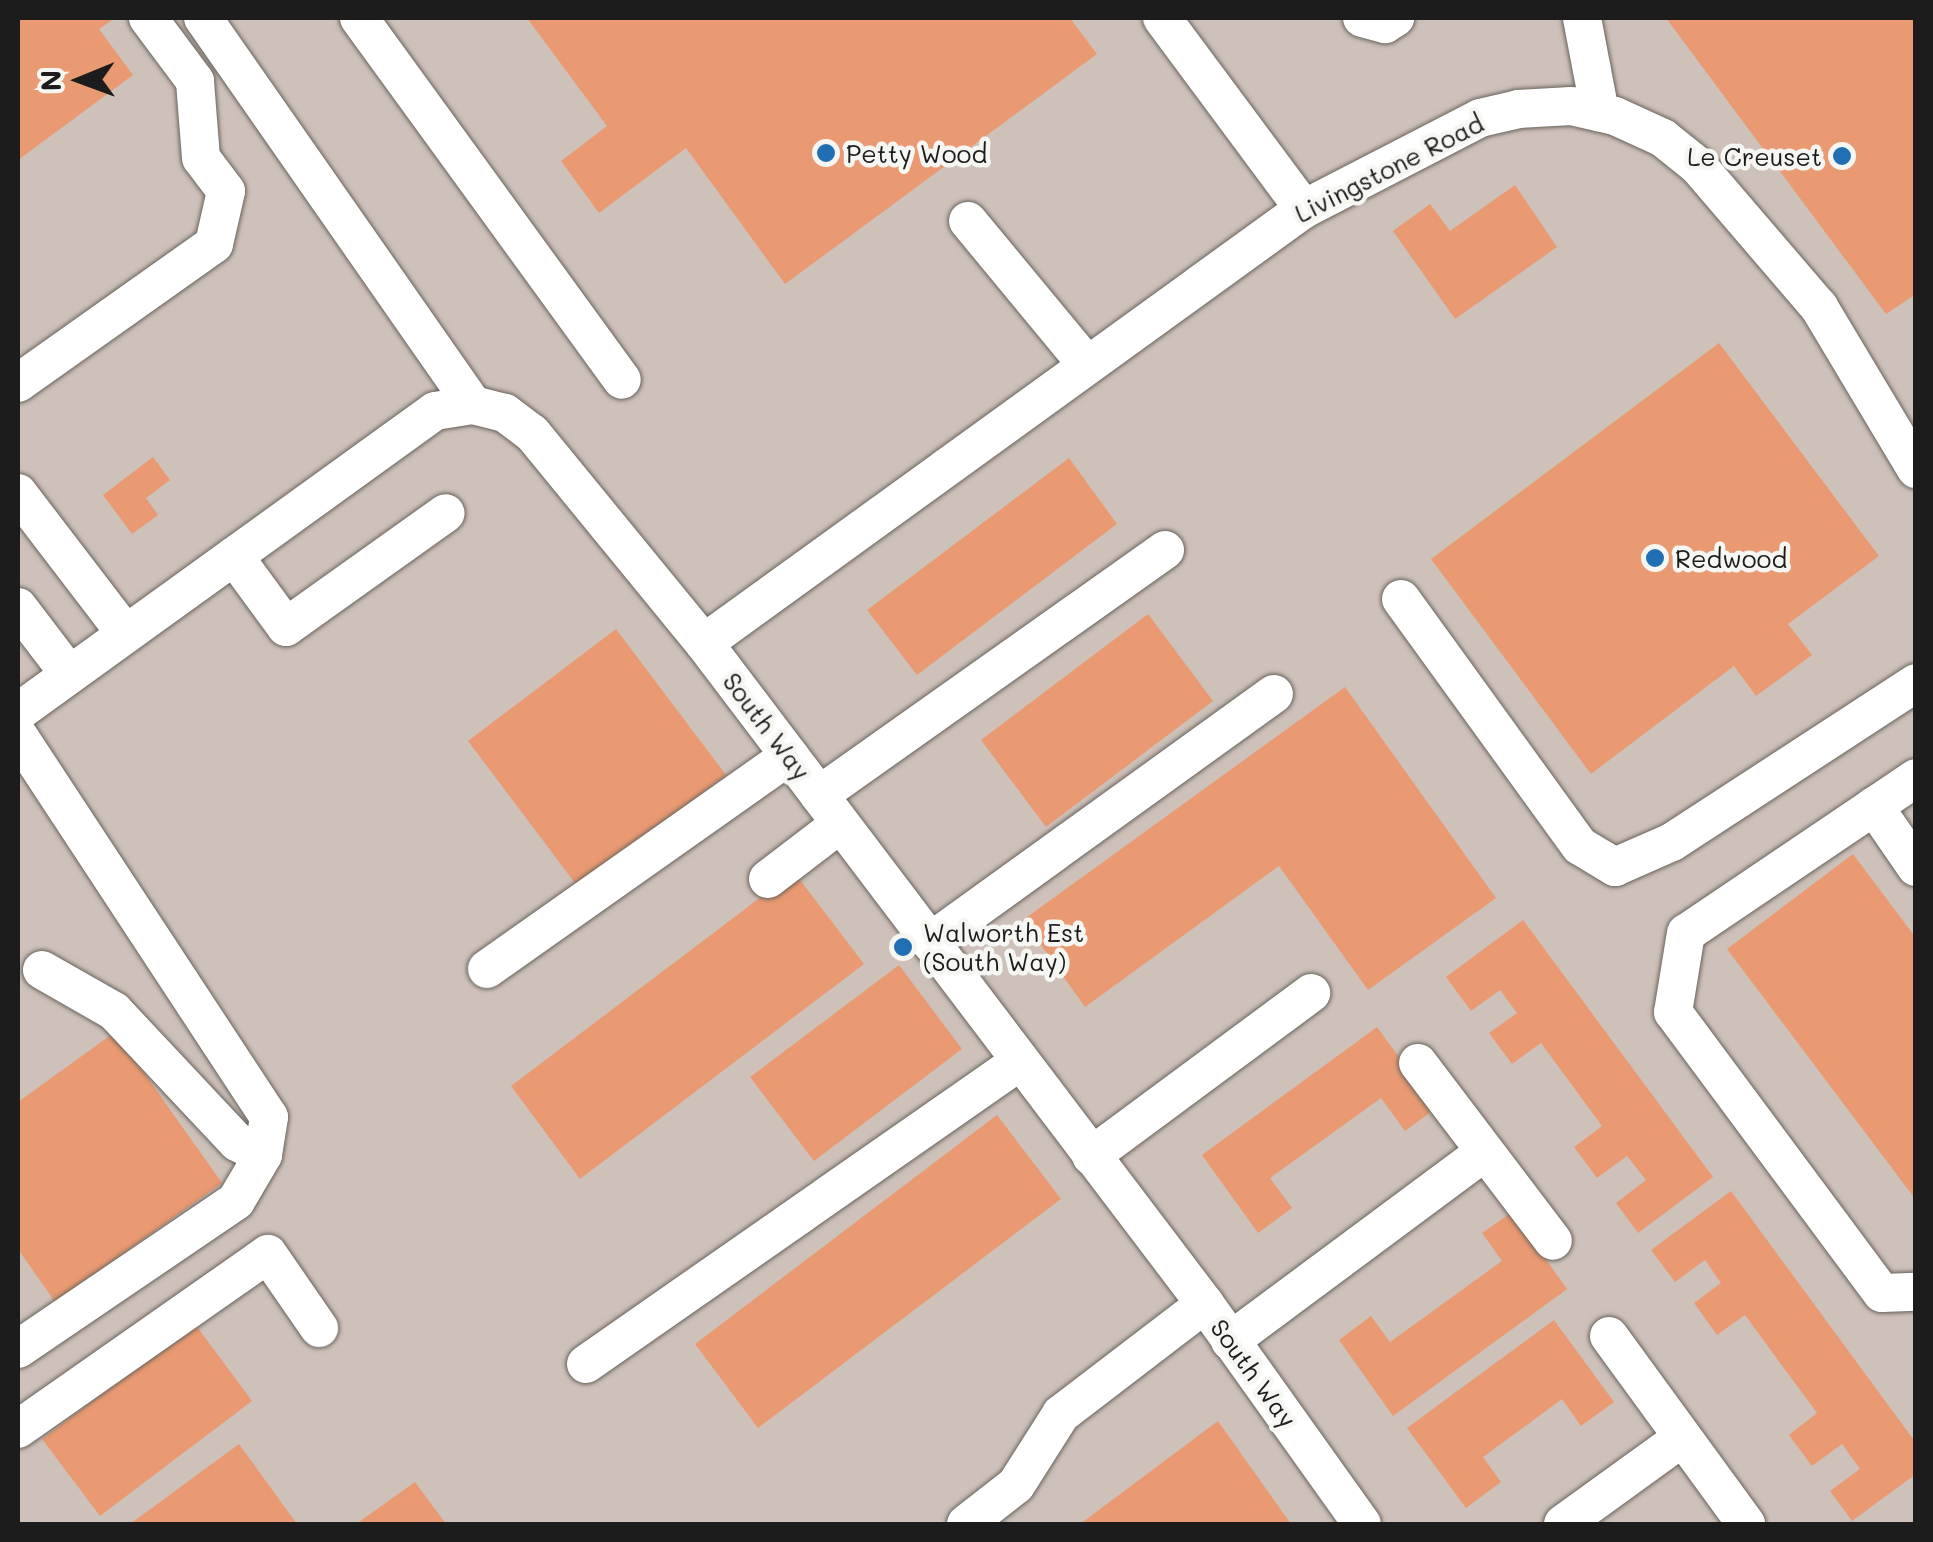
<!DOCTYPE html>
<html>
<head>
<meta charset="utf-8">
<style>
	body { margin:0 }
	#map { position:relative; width:1933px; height:1542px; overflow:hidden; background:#f1e7d0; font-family:Mali,sans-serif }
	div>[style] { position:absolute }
	.industrial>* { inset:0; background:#cec1ba }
	.building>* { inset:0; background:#e99a72 }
	.roads { filter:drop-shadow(0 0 2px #67635b) drop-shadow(0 0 2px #67635b) }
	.minor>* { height:38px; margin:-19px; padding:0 19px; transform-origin:19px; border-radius:19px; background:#fff }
	.dots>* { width:28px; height:28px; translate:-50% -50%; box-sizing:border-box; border:5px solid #f6f6f2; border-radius:50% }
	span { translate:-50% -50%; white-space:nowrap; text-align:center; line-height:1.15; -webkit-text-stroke:9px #f6f6f2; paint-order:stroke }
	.poi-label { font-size:25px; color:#1c1c1c }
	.left { translate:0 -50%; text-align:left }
	.right { translate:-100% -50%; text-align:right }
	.street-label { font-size:25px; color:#1c1c1c }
	.frame { position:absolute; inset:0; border:20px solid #1c1c1c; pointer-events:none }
	.north { position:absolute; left:30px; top:30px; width:100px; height:100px; -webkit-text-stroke:8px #f6f6f2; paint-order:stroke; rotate:269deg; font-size:28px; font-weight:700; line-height:40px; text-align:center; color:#1c1c1c }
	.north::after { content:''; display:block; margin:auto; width:35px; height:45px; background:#1c1c1c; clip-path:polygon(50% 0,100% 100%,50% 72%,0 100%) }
</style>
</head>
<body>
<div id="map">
	<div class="industrial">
		<i style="clip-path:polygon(18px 18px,1915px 18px,1915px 1524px,18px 1524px)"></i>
	</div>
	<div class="building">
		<i style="clip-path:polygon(18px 18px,115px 18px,99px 29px,133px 75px,18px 160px)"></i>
		<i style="clip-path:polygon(527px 18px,1070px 18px,1097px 54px,785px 284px,686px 148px,599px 213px,561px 161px,607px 126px)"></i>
		<i style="clip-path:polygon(1666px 18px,1916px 18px,1916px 294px,1886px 314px)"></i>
		<i style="clip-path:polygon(1515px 185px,1557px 247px,1455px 319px,1393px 231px,1430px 204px,1450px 231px)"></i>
		<i style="clip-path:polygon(1719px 343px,1879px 556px,1788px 624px,1812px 655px,1756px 696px,1734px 666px,1591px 774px,1431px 559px)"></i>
		<i style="clip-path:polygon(153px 457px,170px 480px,146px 498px,158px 515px,132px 534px,103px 495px)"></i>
		<i style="clip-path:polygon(1069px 458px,1117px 524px,917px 675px,867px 610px)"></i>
		<i style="clip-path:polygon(1148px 614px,1213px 701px,1046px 827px,981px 740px)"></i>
		<i style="clip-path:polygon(616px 629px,726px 775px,578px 887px,468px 741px)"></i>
		<i style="clip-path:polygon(1345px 687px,1496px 898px,1368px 990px,1279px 866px,1085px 1007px,1023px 920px)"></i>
		<i style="clip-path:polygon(1853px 854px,1916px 938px,1916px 1200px,1727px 949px)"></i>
		<i style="clip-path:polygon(794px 872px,864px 964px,580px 1179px,511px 1086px)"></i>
		<i style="clip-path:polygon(1523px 920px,1713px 1177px,1638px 1233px,1616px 1203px,1646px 1180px,1627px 1156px,1597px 1178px,1574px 1147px,1602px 1126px,1541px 1043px,1512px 1064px,1489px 1033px,1517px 1013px,1500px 990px,1471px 1011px,1446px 977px)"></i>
		<i style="clip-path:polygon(899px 965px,962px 1049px,814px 1161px,750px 1077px)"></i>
		<i style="clip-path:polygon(1377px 1027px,1436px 1108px,1405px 1131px,1381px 1098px,1270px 1178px,1292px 1208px,1258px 1233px,1202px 1155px)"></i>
		<i style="clip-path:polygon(115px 1032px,222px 1183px,55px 1302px,18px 1249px,18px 1102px)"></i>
		<i style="clip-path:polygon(997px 1115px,1061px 1199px,758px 1428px,695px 1344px)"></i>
		<i style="clip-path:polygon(1731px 1191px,1916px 1443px,1916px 1474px,1852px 1521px,1830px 1491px,1860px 1469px,1842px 1444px,1812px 1466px,1789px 1435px,1817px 1413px,1745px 1315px,1717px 1335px,1694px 1303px,1721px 1283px,1705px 1260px,1675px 1282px,1651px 1250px)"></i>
		<i style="clip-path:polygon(1512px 1212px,1567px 1289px,1393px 1416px,1339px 1340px,1371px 1316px,1390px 1342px,1502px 1261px,1482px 1233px)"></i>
		<i style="clip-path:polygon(1554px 1320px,1614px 1402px,1581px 1426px,1562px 1399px,1483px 1457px,1501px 1482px,1466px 1508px,1407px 1428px)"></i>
		<i style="clip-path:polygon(195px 1324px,252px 1401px,100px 1516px,42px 1439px)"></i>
		<i style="clip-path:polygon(1218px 1421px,1291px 1524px,1080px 1524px)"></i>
		<i style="clip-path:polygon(239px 1444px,297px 1524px,130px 1524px)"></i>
		<i style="clip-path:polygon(415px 1482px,446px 1524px,356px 1524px)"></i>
	</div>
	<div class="roads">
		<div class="minor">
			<i style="left:203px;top:18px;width:472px;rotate:55.1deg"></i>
			<i style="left:359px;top:18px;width:447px;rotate:54deg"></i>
			<i style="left:1162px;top:18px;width:238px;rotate:53.4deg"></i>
			<i style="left:1362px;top:18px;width:24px;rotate:15deg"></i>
			<i style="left:1385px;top:24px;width:12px;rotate:-31deg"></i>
			<i style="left:1582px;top:18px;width:96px;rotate:79.2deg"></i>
			<i style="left:968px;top:221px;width:187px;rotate:50.4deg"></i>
			<i style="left:18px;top:383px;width:240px;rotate:-35.3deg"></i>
			<i style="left:214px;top:244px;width:54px;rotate:-77.2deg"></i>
			<i style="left:226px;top:191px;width:41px;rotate:-127.1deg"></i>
			<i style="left:201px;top:158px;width:77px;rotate:-94.5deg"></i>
			<i style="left:195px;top:81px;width:79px;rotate:-126.7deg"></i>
			<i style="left:18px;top:493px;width:176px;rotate:52.6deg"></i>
			<i style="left:234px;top:556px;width:88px;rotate:53.8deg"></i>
			<i style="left:286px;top:627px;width:196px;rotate:-35.5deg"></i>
			<i style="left:1401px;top:599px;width:305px;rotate:54.1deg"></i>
			<i style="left:1580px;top:846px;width:41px;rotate:31deg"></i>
			<i style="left:1615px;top:867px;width:62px;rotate:-23.7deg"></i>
			<i style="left:1672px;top:842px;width:291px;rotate:-33.1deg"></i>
			<i style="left:18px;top:607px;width:84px;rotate:52.7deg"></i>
			<i style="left:704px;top:643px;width:741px;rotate:-35.88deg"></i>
			<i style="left:1304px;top:209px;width:198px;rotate:-27.3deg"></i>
			<i style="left:1480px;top:118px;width:39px;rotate:-13deg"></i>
			<i style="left:1518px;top:109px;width:53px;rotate:-3.2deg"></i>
			<i style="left:1571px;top:106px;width:45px;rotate:12.8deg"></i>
			<i style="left:1615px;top:116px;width:53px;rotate:24.6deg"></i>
			<i style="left:1663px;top:138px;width:45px;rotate:38.7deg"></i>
			<i style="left:1698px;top:166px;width:186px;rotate:49.4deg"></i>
			<i style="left:1819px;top:307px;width:189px;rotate:59.1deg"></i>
			<i style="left:18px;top:712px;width:514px;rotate:-35.82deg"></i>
			<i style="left:435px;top:411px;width:38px;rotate:-9deg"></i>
			<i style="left:473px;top:405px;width:33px;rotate:14deg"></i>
			<i style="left:505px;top:413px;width:34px;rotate:37deg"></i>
			<i style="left:532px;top:433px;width:271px;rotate:50.7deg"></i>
			<i style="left:704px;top:643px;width:829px;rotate:52.84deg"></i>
			<i style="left:1205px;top:1304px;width:270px;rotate:54.5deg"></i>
			<i style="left:18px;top:735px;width:457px;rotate:56.7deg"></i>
			<i style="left:269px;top:1117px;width:38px;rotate:99deg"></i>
			<i style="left:263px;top:1155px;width:53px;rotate:120.4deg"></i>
			<i style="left:236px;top:1201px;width:263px;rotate:145.8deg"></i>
			<i style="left:1916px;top:778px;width:277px;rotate:146deg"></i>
			<i style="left:1686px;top:933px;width:80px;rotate:99.3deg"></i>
			<i style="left:1673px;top:1012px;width:350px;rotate:53.4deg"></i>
			<i style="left:1882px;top:1293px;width:34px;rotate:-2deg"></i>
			<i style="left:819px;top:795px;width:424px;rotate:-35.3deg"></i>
			<i style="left:1874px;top:806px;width:74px;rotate:55.5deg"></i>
			<i style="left:768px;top:879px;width:91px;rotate:-37.4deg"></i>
			<i style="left:930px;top:942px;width:424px;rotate:-35.8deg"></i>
			<i style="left:487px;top:969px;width:370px;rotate:-35.2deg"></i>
			<i style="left:42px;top:970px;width:83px;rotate:29.7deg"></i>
			<i style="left:114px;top:1011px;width:180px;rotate:46.8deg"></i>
			<i style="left:237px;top:1142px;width:29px;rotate:27deg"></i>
			<i style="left:1418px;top:1063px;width:223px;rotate:52.8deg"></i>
			<i style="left:1091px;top:1156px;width:274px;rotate:-36.5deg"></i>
			<i style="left:1609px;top:1336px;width:233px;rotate:53.9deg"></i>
			<i style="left:1230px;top:1341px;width:315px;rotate:-36.6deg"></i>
			<i style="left:586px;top:1364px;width:528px;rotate:-34.89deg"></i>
			<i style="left:18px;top:1429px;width:305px;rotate:-35deg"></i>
			<i style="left:268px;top:1254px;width:90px;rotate:55.4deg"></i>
			<i style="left:966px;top:1524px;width:63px;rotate:-38deg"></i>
			<i style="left:1016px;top:1485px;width:84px;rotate:-57.6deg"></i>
			<i style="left:1061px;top:1414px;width:181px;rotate:-37.4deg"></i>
			<i style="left:1563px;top:1524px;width:147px;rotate:-35.9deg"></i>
		</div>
	</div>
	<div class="dots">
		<i style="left:826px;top:153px;background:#1f6fb2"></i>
		<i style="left:1842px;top:156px;background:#1f6fb2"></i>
		<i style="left:1655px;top:558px;background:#1f6fb2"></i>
		<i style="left:903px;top:947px;background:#1f6fb2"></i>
	</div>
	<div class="poi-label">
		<span class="left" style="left:846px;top:153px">Petty Wood</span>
		<span class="right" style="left:1822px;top:156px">Le Creuset</span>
		<span class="left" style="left:1675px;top:558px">Redwood</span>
		<span class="left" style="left:923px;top:947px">Walworth Est<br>(South Way)</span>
	</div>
	<div class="street-label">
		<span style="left:1389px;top:168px;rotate:-27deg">Livingstone Road</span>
		<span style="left:767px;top:726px;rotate:53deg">South Way</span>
		<span style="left:1254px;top:1373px;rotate:54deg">South Way</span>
	</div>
	<div class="frame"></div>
	<div class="north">N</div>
</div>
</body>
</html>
